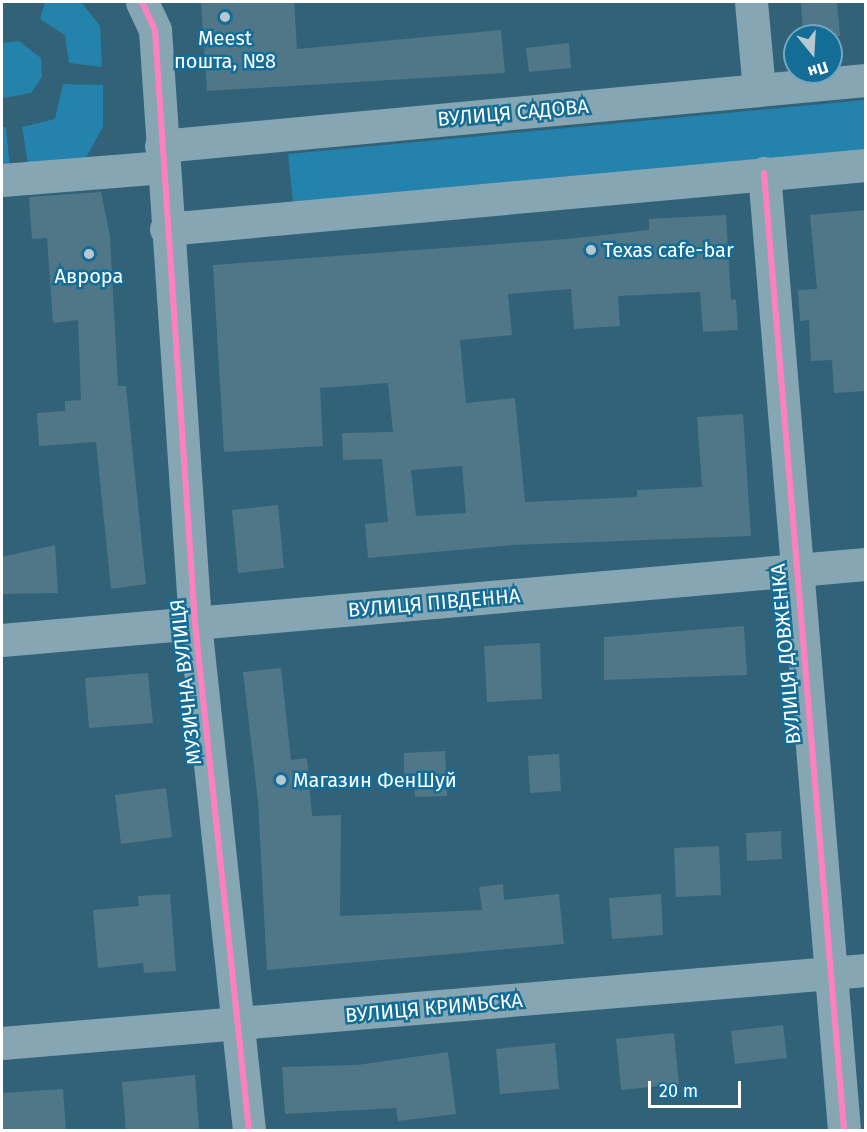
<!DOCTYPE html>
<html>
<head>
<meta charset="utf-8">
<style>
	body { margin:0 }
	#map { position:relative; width:867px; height:1132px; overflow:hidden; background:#316278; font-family:"Fira Sans",sans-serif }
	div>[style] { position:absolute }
	.green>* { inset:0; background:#2383ac }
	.building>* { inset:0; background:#507788 }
	.street>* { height:33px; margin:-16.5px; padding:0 16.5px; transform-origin:16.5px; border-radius:16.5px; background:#87a6b4 }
	.cycleway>* { height:6px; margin:-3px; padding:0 3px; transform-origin:3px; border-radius:3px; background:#ff80c0 }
	.dots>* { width:16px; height:16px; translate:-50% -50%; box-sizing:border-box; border:3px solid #136d96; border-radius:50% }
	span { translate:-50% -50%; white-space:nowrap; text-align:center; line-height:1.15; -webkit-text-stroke:5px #136d96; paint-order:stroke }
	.poi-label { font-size:20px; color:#fff }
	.left { translate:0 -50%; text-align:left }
	.street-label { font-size:20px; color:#fff }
	.frame { position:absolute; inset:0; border:3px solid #fff; pointer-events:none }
	.north { position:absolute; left:783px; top:24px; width:60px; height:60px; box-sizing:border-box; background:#136d96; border:2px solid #71a7c0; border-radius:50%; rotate:162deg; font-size:16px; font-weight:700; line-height:24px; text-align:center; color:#fff }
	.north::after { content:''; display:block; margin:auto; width:21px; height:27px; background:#b7c8d0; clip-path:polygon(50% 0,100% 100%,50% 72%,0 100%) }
	.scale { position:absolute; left:648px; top:1081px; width:93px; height:27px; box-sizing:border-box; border:3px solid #fff; border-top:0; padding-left:8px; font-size:18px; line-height:21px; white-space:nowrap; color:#fff; -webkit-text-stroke:4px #136d96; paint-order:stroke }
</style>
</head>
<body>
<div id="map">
	<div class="green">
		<i style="clip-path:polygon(45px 2px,81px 2px,100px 26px,102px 67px,69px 63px,65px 35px,40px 19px)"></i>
		<i style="clip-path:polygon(19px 41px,41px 58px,42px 77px,31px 93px,3px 98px,2px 43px)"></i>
		<i style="clip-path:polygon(63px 84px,103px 85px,103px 127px,85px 159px,28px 164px,22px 127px,55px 119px)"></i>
		<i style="clip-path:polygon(865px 100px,865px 153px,293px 202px,288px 154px)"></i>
		<i style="clip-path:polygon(2px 127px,6px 127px,10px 169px,2px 169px)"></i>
	</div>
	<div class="building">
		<i style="clip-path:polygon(201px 2px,294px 2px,297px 49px,501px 30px,505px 73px,207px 91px)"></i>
		<i style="clip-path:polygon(801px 2px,837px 2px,840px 36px,803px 36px)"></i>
		<i style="clip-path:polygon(569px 43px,571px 68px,529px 72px,526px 48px)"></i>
		<i style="clip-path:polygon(101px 192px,110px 237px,118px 386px,126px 386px,146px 584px,111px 589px,96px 442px,39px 446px,37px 413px,65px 411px,65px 401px,81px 400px,78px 320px,53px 323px,47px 238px,32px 239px,29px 197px)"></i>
		<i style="clip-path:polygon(866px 210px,866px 391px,834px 393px,832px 360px,811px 361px,809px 320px,800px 321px,798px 290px,817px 289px,810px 215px)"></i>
		<i style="clip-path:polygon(evenodd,726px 215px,731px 300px,736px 299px,738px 330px,703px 332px,700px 292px,618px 296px,620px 326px,574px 329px,571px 289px,508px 294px,512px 335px,460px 340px,466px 403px,515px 398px,525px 502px,637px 497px,637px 490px,702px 487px,697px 417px,743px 414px,751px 536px,514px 545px,368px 558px,365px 524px,388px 522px,382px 459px,343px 460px,342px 433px,393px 432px,388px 383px,320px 388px,323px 446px,224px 452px,213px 265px,567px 239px,649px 230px,649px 219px,726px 215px,462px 466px,466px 513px,416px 516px,411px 470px,462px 466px)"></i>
		<i style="clip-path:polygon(278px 505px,284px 568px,238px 573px,232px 510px)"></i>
		<i style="clip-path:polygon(55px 545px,58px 593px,2px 594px,2px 557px)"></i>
		<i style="clip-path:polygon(744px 626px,747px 675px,604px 680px,604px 637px)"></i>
		<i style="clip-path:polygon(540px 643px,542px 699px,487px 702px,484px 646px)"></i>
		<i style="clip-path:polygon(281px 668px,291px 760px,307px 758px,312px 816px,341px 815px,340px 916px,482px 910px,479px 887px,503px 884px,504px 900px,559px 894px,564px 944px,267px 970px,258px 802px,243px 672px)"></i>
		<i style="clip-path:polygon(148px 673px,153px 723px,89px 728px,85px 678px)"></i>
		<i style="clip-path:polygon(445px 751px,447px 796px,415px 797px,414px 776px,404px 777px,404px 753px)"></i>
		<i style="clip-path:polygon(559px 754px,561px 791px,530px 793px,528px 756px)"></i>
		<i style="clip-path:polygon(166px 788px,172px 837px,121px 844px,115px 795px)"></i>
		<i style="clip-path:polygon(781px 831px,782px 859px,747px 861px,746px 833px)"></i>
		<i style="clip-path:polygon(719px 846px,721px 895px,676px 897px,674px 848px)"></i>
		<i style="clip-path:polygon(170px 894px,176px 971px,144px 973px,143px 963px,98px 968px,93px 910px,139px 906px,138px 896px)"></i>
		<i style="clip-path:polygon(661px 894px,663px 935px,612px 939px,609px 898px)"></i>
		<i style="clip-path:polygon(783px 1025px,787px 1058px,735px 1064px,731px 1031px)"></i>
		<i style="clip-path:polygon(674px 1033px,679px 1084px,621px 1090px,616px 1039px)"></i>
		<i style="clip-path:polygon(555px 1043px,559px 1089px,500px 1094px,496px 1049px)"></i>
		<i style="clip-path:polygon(448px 1052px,456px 1114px,398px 1121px,396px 1108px,285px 1114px,282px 1067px,357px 1065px)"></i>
		<i style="clip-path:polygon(195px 1075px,199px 1129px,126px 1131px,122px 1082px)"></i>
		<i style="clip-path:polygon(63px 1089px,66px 1131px,2px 1131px,2px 1093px)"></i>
	</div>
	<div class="street">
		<i style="left:142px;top:2px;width:31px;rotate:65deg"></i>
		<i style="left:155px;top:30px;width:594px;rotate:86.14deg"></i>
		<i style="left:195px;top:623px;width:510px;rotate:83.92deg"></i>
		<i style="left:751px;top:2px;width:88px;rotate:84.8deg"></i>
		<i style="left:161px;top:146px;width:708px;rotate:-5.35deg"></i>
		<i style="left:764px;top:173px;width:960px;rotate:85.22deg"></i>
		<i style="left:2px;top:180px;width:162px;rotate:-4.6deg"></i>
		<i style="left:166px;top:229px;width:703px;rotate:-5.22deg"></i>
		<i style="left:2px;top:640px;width:867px;rotate:-5.03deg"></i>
		<i style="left:2px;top:1043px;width:867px;rotate:-4.83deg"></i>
	</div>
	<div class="cycleway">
		<i style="left:142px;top:2px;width:31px;rotate:65deg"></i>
		<i style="left:155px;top:30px;width:594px;rotate:86.14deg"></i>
		<i style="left:195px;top:623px;width:510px;rotate:83.92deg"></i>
		<i style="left:764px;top:173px;width:960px;rotate:85.22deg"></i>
	</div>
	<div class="dots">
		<i style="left:225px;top:17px;background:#b7c8d0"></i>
		<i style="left:591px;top:250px;background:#b7c8d0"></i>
		<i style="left:89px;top:254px;background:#b7c8d0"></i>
		<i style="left:281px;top:780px;background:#b7c8d0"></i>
	</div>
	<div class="poi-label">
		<span style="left:225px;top:50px">Meest<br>пошта, №8</span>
		<span class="left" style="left:603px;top:250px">Texas cafe-bar</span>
		<span style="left:89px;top:276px">Аврора</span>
		<span class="left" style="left:293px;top:780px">Магазин ФенШуй</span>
	</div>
	<div class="street-label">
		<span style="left:513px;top:113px;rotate:-5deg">ВУЛИЦЯ САДОВА</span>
		<span style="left:434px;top:603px;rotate:-5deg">ВУЛИЦЯ ПІВДЕННА</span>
		<span style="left:786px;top:654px;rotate:-95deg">ВУЛИЦЯ ДОВЖЕНКА</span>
		<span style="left:186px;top:682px;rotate:-96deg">МУЗИЧНА ВУЛИЦЯ</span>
		<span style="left:434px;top:1008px;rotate:-5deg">ВУЛИЦЯ КРИМЬСКА</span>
	</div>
	<div class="frame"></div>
	<div class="north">Пн</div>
	<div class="scale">20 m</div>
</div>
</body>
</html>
